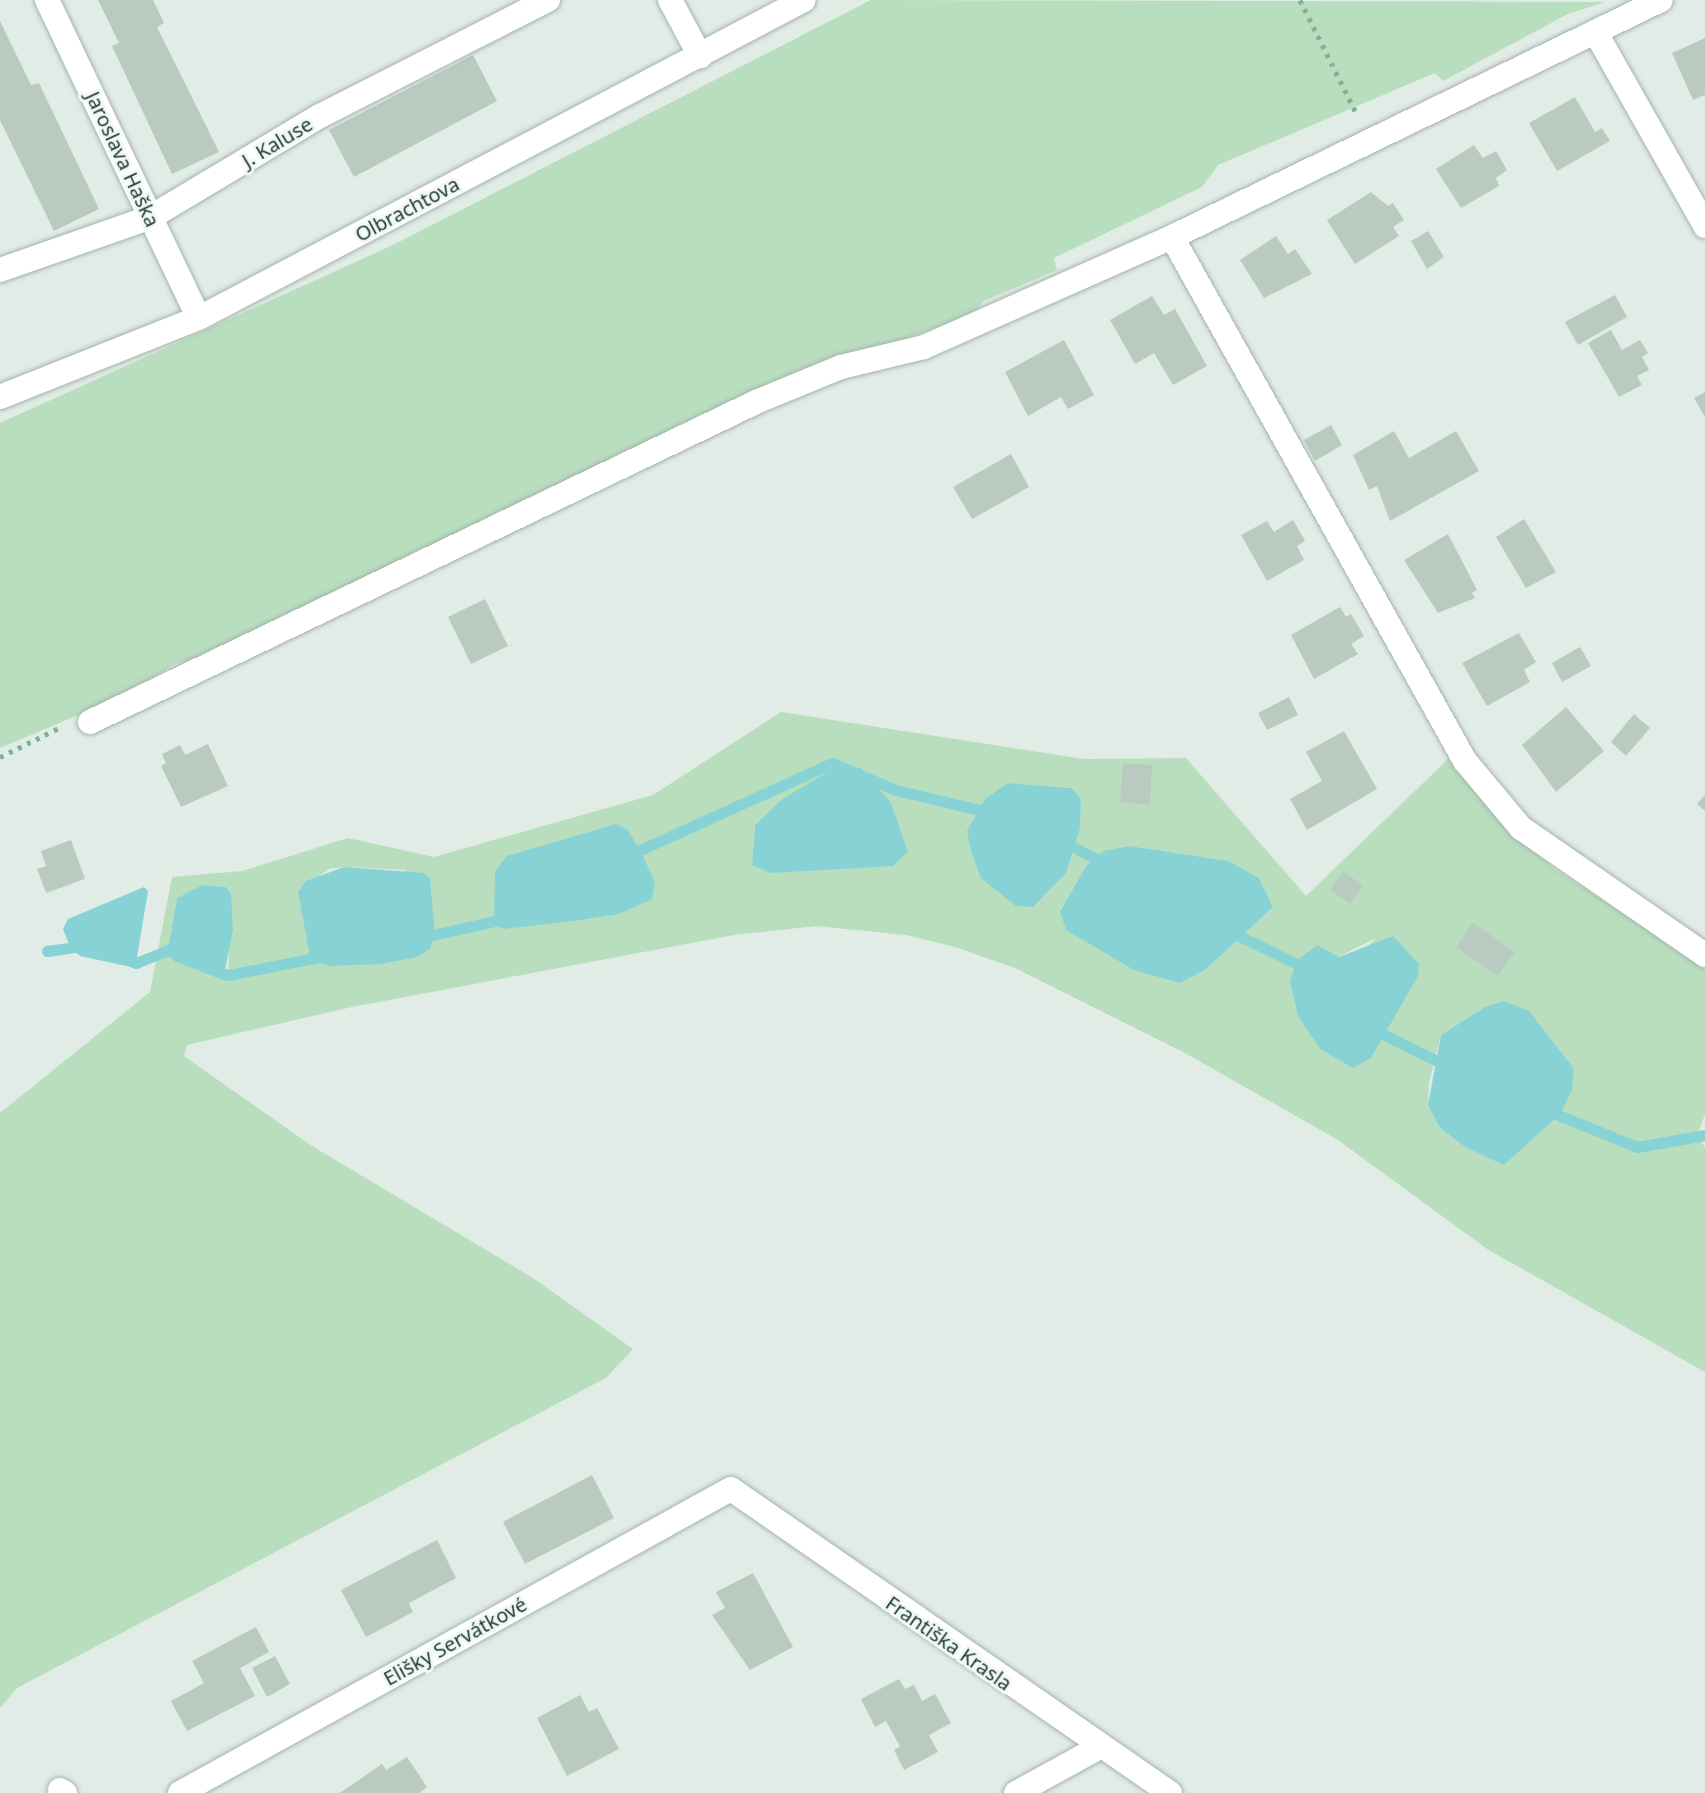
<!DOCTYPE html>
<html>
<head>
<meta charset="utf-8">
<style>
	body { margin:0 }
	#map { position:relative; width:1705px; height:1793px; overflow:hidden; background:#e1ece6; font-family:"Noto Sans",sans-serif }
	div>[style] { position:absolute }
	.green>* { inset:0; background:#b9debe }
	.water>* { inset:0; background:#87d2d4 }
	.stream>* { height:11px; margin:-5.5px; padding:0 5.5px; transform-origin:5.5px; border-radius:5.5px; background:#87d2d4 }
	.building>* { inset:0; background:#b9cac1 }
	.path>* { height:5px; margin-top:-2.5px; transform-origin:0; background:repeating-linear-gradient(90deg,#80b19c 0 4px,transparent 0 10px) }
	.roads { filter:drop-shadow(0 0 2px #a4b4ac) drop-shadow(0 0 2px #a4b4ac) }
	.street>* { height:24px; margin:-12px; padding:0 12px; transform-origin:12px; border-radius:12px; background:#fff }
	span { translate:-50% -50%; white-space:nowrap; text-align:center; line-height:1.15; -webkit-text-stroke:6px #f2f9f4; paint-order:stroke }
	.street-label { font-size:20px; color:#213e32 }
</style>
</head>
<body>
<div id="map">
	<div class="green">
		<i style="clip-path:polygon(871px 0,1605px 2px,1568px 14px,1443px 81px,1435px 73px,1218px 165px,1202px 187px,1054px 258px,1057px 270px,984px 301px,971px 315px,777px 385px,563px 481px,551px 492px,221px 650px,173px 665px,114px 700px,0 748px,0 423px,393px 245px)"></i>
		<i style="clip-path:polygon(evenodd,781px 712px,1084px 759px,1186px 758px,1306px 896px,1448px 759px,1501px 821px,1553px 868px,1705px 967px,1705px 1114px,1698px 1134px,1705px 1148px,1705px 1372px,1487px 1249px,1338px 1140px,1185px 1053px,1015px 968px,955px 947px,906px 935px,816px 926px,734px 935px,352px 1007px,187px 1045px,184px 1056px,312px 1146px,533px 1278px,633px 1349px,606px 1378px,17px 1688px,0 1708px,0 1113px,150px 992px,172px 877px,242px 871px,348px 838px,434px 857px,653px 795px,781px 712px,1008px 783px,1072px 788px,1081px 799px,1080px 829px,1066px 873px,1008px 783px,781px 712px,781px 800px,891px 803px,908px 851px,752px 864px,755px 825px,781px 800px,781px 712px,1130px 846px,1229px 861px,1259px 878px,1273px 907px,1205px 970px,1180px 983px,1060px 910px,1086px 866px,1130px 846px,781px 712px,344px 867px,406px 870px,310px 958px,298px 892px,329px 869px,344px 867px,781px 712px,202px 885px,226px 887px,231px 895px,228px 976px,168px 951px,177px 898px,202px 885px,781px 712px,1376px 938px,1298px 1016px,1338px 957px,1376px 938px,781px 712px,1485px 1007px,1465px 1147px,1440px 1128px,1428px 1105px,1429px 1083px,1441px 1035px,1485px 1007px)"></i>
	</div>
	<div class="water">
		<i style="clip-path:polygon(860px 768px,891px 803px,908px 851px,893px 866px,770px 873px,752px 865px,755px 825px,781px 800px,833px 769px)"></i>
		<i style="clip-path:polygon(1008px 783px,1072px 788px,1081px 799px,1080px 829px,1066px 873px,1033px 907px,1016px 906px,981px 878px,971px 851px,967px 831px,985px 799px)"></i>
		<i style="clip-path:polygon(616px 824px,627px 829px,640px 850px,655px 882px,652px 899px,619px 914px,573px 921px,504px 929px,494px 924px,495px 871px,507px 856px)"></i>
		<i style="clip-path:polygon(1130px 846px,1229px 861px,1259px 878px,1273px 907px,1205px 970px,1180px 983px,1134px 970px,1066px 930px,1060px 911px,1086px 866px,1104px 851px)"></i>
		<i style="clip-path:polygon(344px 867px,424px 873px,430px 879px,435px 934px,430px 949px,417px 957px,381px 964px,329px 966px,310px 958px,298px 892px,306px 881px)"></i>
		<i style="clip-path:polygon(202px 885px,226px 887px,231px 894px,233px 930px,223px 980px,174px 961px,168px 950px,177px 898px)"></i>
		<i style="clip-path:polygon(144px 887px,148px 891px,136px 963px,131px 967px,80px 956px,70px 947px,63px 929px,68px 919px)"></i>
		<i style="clip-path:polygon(1393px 936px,1419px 964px,1418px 976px,1371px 1058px,1353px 1068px,1320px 1049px,1298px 1016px,1290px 981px,1297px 961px,1317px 945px,1339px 957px)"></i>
		<i style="clip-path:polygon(1504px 1001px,1529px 1011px,1574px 1069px,1572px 1090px,1560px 1114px,1504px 1165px,1465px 1147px,1440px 1128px,1428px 1105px,1441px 1035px,1485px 1007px)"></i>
	</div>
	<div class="stream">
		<i style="left:1064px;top:842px;width:47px;rotate:28.2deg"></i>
		<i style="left:627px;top:856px;width:225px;rotate:-24.4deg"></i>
		<i style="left:832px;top:763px;width:69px;rotate:22.9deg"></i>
		<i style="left:896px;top:790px;width:99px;rotate:13.5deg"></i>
		<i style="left:1229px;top:931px;width:87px;rotate:26deg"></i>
		<i style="left:424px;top:937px;width:82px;rotate:-12.7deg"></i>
		<i style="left:47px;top:951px;width:35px;rotate:-8deg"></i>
		<i style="left:124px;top:958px;width:13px;rotate:23deg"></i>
		<i style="left:136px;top:963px;width:35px;rotate:-22deg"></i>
		<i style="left:168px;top:950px;width:12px;rotate:24deg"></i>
		<i style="left:217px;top:971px;width:12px;rotate:20deg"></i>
		<i style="left:228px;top:975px;width:99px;rotate:-11.1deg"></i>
		<i style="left:1373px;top:1029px;width:83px;rotate:26.6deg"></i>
		<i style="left:1546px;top:1110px;width:98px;rotate:22.1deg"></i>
		<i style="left:1637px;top:1147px;width:69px;rotate:-10deg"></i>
	</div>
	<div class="building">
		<i style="clip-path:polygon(98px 0,153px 0,164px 23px,157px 27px,219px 152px,172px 174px,112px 46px,119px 43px)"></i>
		<i style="clip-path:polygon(0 21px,31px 85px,39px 83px,99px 209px,54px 231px,0 120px)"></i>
		<i style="clip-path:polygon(1705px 38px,1705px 95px,1693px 100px,1672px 53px)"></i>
		<i style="clip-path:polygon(473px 55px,497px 101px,354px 177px,329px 130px)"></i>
		<i style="clip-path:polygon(1575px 97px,1595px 132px,1602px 128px,1610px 141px,1557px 171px,1529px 123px)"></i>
		<i style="clip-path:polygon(1474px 145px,1483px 158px,1496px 151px,1507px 170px,1496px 178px,1499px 186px,1461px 208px,1436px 169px)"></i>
		<i style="clip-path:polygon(1371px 192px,1388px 206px,1393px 203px,1404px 220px,1393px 227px,1399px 236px,1355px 264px,1327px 220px)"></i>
		<i style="clip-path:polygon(1428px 231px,1444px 257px,1427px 269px,1411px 241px)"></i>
		<i style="clip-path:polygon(1276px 236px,1288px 254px,1295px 249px,1312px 274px,1264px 298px,1240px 260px)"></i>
		<i style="clip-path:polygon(1615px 295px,1627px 317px,1578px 345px,1565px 322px)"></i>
		<i style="clip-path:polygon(1152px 296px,1164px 315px,1175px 309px,1207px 366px,1173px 385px,1154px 353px,1135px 364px,1110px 320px)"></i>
		<i style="clip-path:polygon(1611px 330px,1622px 350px,1640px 340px,1648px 353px,1642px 357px,1649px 370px,1637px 376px,1642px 385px,1619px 397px,1588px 343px)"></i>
		<i style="clip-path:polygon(1064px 340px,1094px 395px,1068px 409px,1061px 397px,1028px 416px,1005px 372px)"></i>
		<i style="clip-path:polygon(1705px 392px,1705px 417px,1694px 398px)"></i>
		<i style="clip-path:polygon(1331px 425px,1342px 445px,1315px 461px,1304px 440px)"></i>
		<i style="clip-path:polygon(1394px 431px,1409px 458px,1456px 431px,1479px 471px,1390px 521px,1377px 486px,1369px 490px,1353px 455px)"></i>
		<i style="clip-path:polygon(1011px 454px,1029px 487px,972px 519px,953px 487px)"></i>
		<i style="clip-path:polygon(1524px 519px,1556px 572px,1526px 588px,1496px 537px)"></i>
		<i style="clip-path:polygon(1293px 520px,1305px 541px,1297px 546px,1304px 560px,1267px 581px,1241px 535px,1267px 521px,1274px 532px)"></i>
		<i style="clip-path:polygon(1448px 534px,1477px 590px,1472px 593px,1475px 598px,1438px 613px,1404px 560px)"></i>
		<i style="clip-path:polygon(485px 599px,508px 646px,471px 664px,448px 617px)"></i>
		<i style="clip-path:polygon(1340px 607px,1346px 617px,1351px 614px,1364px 636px,1351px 644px,1358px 654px,1314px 679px,1291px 635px)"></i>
		<i style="clip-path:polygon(1519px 633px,1536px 662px,1524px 670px,1530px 682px,1487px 706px,1462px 663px)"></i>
		<i style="clip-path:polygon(1580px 647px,1591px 666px,1562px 682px,1552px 663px)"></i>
		<i style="clip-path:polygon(1289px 697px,1298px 715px,1267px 730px,1258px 713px)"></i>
		<i style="clip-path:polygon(1566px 707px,1604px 751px,1556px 792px,1522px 745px)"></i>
		<i style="clip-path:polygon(1634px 714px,1650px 728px,1626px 756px,1611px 742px)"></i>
		<i style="clip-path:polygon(1344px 731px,1377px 789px,1307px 830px,1290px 799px,1322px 781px,1306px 752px)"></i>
		<i style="clip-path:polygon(208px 744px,228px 786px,181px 807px,161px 766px,166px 763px,162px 754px,180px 745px,185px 755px)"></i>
		<i style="clip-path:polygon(1123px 763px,1152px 765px,1150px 805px,1120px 802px)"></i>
		<i style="clip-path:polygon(1705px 795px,1705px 811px,1697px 804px)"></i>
		<i style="clip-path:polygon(71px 840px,85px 879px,46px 893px,37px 869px,46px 866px,41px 851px)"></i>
		<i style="clip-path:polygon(1343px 871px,1363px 886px,1350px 904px,1330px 890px)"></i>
		<i style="clip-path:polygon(1473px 923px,1515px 952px,1498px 976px,1456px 947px)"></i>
		<i style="clip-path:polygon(592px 1475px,614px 1518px,525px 1564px,503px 1522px)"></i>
		<i style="clip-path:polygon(437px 1540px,456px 1578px,409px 1603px,413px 1612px,366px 1637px,341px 1590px)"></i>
		<i style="clip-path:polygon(753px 1573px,793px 1647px,750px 1670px,712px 1615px,725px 1608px,716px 1592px)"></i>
		<i style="clip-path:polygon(256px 1627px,269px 1652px,240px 1668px,255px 1696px,187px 1731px,171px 1701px,204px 1683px,192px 1661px)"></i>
		<i style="clip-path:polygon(275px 1656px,290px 1684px,267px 1697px,252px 1668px)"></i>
		<i style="clip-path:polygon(899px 1679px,905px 1689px,914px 1685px,922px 1701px,935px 1694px,951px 1723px,929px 1735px,938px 1752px,904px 1770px,894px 1750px,900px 1746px,886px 1721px,875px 1727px,861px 1699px)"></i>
		<i style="clip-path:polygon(580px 1695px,589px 1712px,597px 1708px,619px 1749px,567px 1776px,537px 1718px)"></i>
		<i style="clip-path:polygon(407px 1757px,427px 1787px,419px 1793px,340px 1793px,382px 1764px,386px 1770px)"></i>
	</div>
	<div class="path">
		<i style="left:1300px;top:0;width:128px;rotate:63.6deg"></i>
		<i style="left:0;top:757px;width:68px;rotate:-26.2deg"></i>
	</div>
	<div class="roads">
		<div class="street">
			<i style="left:47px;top:0;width:352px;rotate:64.5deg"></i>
			<i style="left:670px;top:0;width:64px;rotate:61.8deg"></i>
			<i style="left:1596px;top:33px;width:222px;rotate:60.5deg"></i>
			<i style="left:1172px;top:237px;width:600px;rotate:60.79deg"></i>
			<i style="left:1465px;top:761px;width:87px;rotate:50.1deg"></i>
			<i style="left:1521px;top:828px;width:224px;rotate:34.6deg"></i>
			<i style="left:0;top:270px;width:160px;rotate:-19.3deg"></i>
			<i style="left:151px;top:217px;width:197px;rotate:-30.9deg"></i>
			<i style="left:320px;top:116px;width:256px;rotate:-27deg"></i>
			<i style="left:0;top:397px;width:214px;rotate:-21.7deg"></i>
			<i style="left:199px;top:318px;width:683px;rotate:-27.73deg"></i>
			<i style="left:90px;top:722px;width:739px;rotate:-25.66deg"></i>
			<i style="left:756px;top:402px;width:92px;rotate:-22.4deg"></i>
			<i style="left:841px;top:367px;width:85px;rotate:-13.5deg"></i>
			<i style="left:924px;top:347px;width:271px;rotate:-23.9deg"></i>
			<i style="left:1172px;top:237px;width:543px;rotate:-25.86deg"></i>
			<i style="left:60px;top:1790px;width:6px;rotate:31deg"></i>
			<i style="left:180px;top:1793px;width:629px;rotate:-28.89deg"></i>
			<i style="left:731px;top:1489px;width:534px;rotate:34.7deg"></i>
			<i style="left:1016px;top:1793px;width:94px;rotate:-28.8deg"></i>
		</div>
	</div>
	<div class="street-label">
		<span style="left:277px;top:142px;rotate:-31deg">J. Kaluse</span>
		<span style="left:123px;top:159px;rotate:65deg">Jaroslava Haška</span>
		<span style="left:407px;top:209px;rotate:-28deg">Olbrachtova</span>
		<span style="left:455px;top:1641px;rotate:-29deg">Elišky Servátkové</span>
		<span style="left:949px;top:1643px;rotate:35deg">Františka Krasla</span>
	</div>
</div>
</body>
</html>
